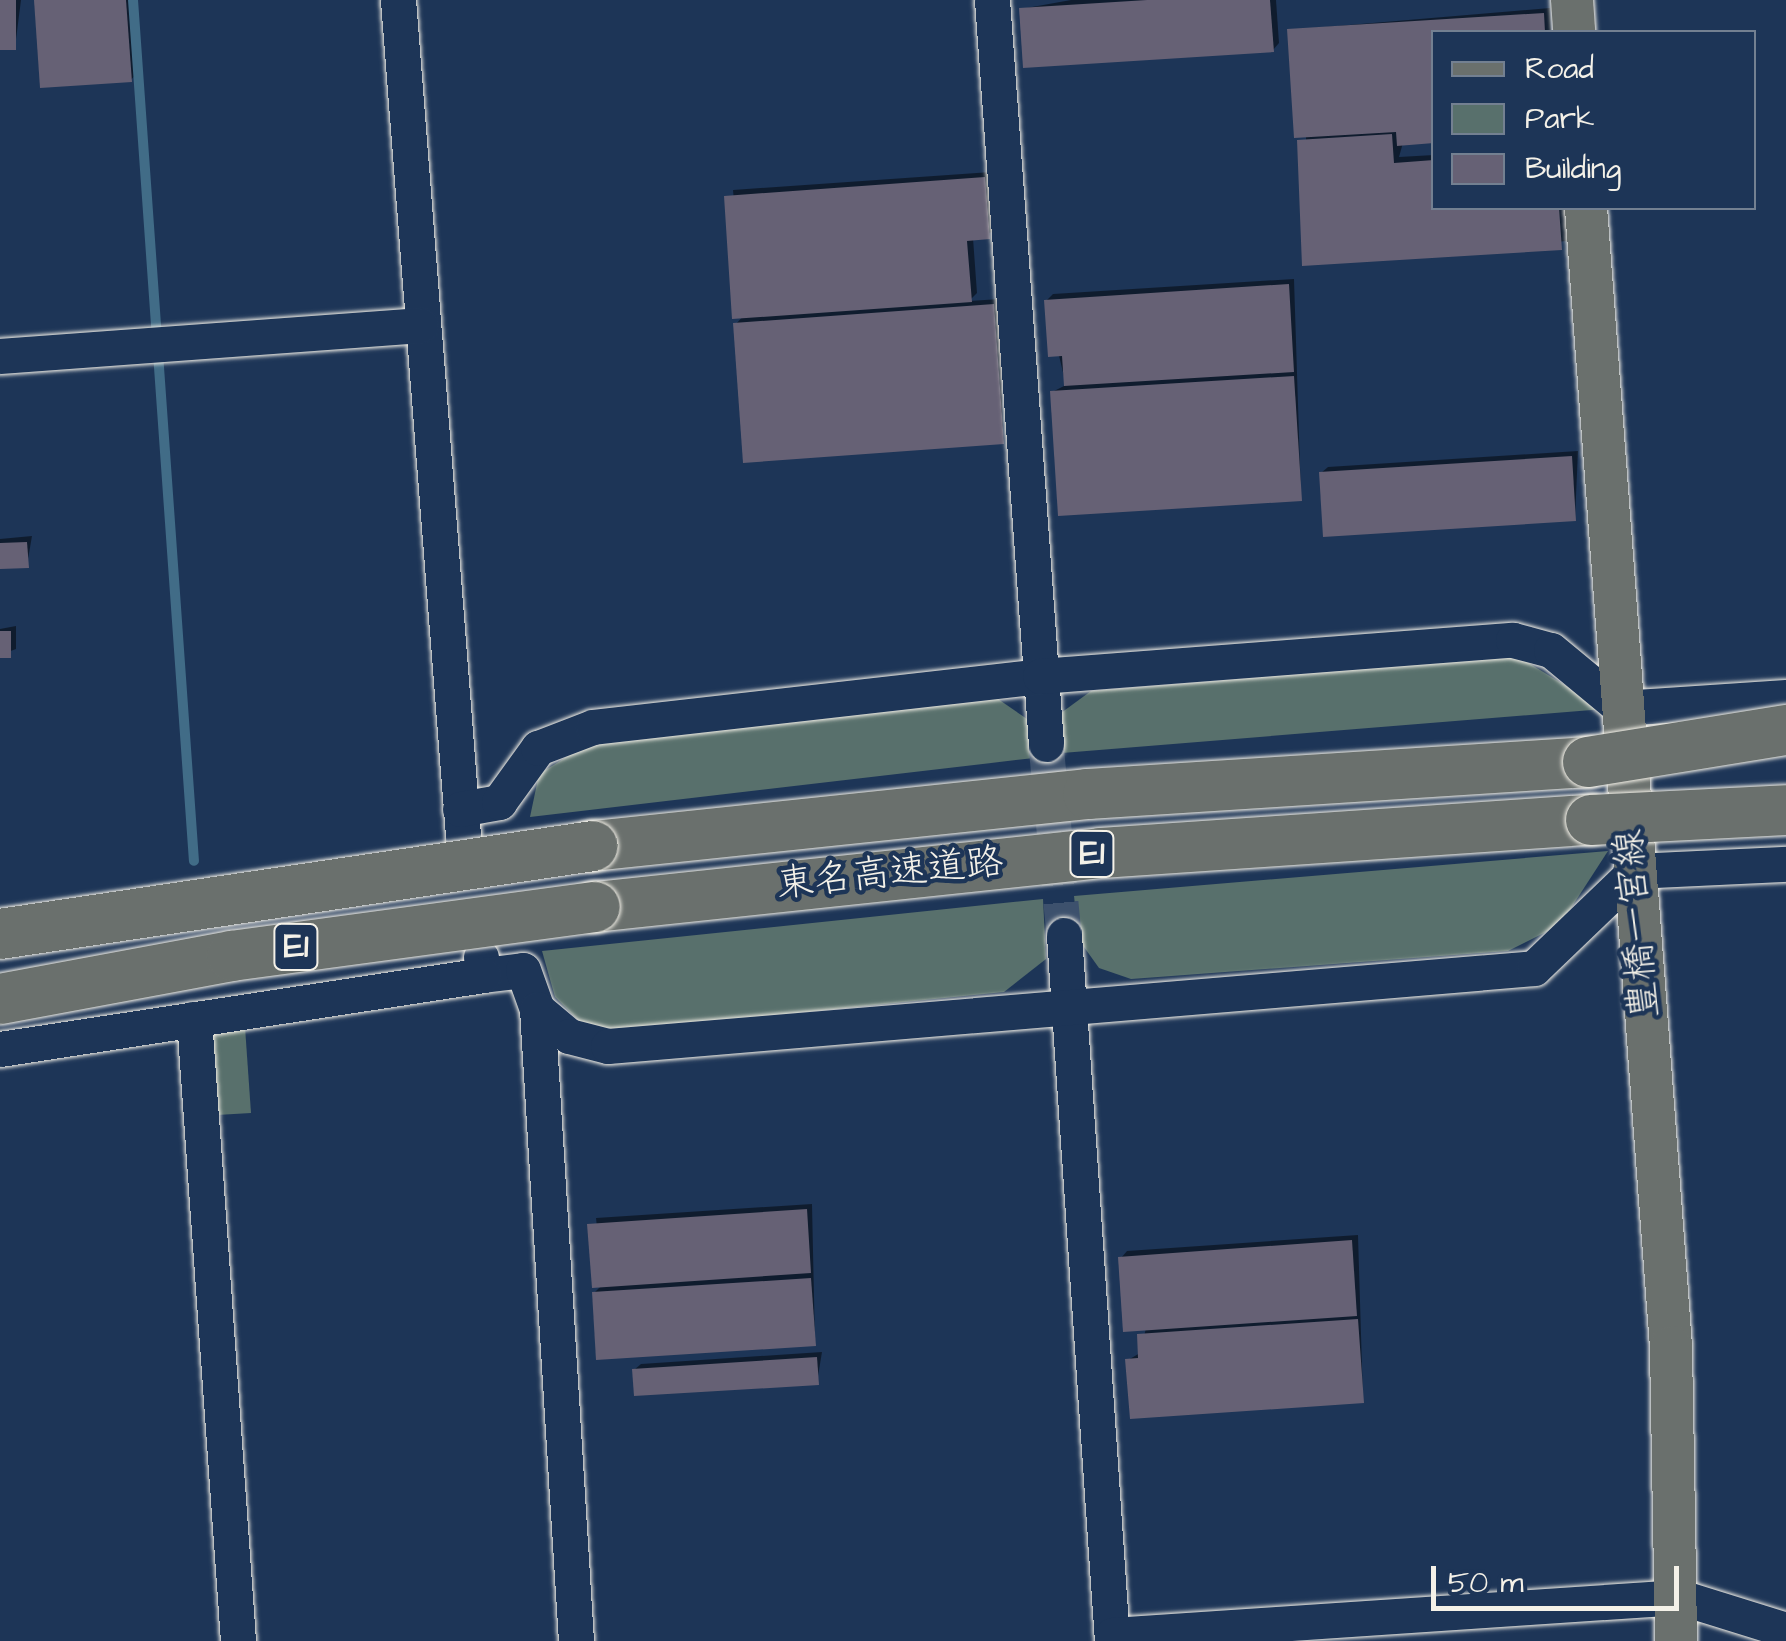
<!DOCTYPE html>
<html>
<head>
<meta charset="utf-8">
<style>
	body { margin:0 }
	#map { position:relative; width:1786px; height:1641px; overflow:hidden; background:#1d3557; font-family:"Architects Daughter","Klee One",sans-serif }
	div>[style] { position:absolute }
	.green>* { inset:0; background:#58706c }
	.shadow>* { inset:0; background:#0007 }
	.stream>* { height:10px; margin:-5px; padding:0 5px; transform-origin:5px; border-radius:5px; background:#416c87 }
	.building>* { inset:0; background:#666175 }
	.minor-tunnel>* { height:35px; margin-top:-17.5px; transform-origin:0; background:repeating-linear-gradient(90deg,#3d516d 0 35px,transparent 0 53px) }
	.roads { filter:drop-shadow(0 0 2px #f4f1e8) drop-shadow(0 0 2px #f4f1e8) }
	.minor>* { height:35px; margin:-17.5px; padding:0 17.5px; transform-origin:17.5px; border-radius:17.5px; background:#1d3557 }
	.major>* { height:42px; margin:-21px; padding:0 21px; transform-origin:21px; border-radius:21px; background:#6a706d }
	.highway>* { height:50px; margin:-25px; padding:0 25px; transform-origin:25px; border-radius:25px; background:#6a706d }
	.bridges { filter:drop-shadow(0 0 2px #f4f1e8) drop-shadow(0 0 2px #f4f1e8) }
	.highway-bridge>* { height:50px; margin:-25px; padding:0 25px; transform-origin:25px; border-radius:25px; background:#6a706d }
	span { translate:-50% -50%; white-space:nowrap; text-align:center; line-height:1.15; -webkit-text-stroke:9px #1d3557; paint-order:stroke }
	.shield-label span { padding:2px 8px; background:#1d3557; border:2px solid; border-radius:8px; -webkit-text-stroke-width:0 }
	.shield-label { font-size:35px; color:#f4f1e8; font-weight:700 }
	.street-label { font-size:38px; color:#f4f1e8 }
	.legend { position:absolute; left:1431px; top:30px; width:325px; height:180px; box-sizing:border-box; background:#1d3557; border:2px solid #738091; margin:0; padding:12px 18px; list-style:none; font-size:30px; color:#f4f1e8 }
	.legend li { display:flex; align-items:center; gap:20px; height:50px }
	.legend b { width:50px; border:2px solid #738091 }
	.scale { position:absolute; left:1431px; top:1566px; width:248px; height:45px; box-sizing:border-box; border:5px solid #f4f1e8; border-top:0; padding-left:12px; font-size:30px; line-height:35px; white-space:nowrap; color:#f4f1e8; -webkit-text-stroke:8px #1d3557; paint-order:stroke }
</style>
</head>
<body>
<div id="map">
	<div class="green">
		<i style="clip-path:polygon(1517px 656px,1604px 709px,1062px 753px,1061px 713px,1091px 691px)"></i>
		<i style="clip-path:polygon(998px 699px,1027px 719px,1034px 758px,530px 817px,539px 774px,589px 743px)"></i>
		<i style="clip-path:polygon(1608px 851px,1560px 925px,1508px 951px,1131px 979px,1099px 968px,1079px 940px,1074px 896px)"></i>
		<i style="clip-path:polygon(1043px 899px,1046px 959px,1004px 992px,610px 1032px,580px 1022px,555px 997px,542px 951px)"></i>
		<i style="clip-path:polygon(245px 1027px,251px 1113px,217px 1115px,211px 1033px)"></i>
	</div>
	<div class="shadow">
		<i style="clip-path:polygon(0 0,21px 0,15px 47px,0 48px)"></i>
		<i style="clip-path:polygon(37px 0,132px 0,137px 73px,131px 80px)"></i>
		<i style="clip-path:polygon(1071px 0,1276px 0,1279px 43px,1273px 50px,1021px 9px)"></i>
		<i style="clip-path:polygon(1550px 8px,1551px 32px,1434px 32px,1399px 157px,1434px 155px,1434px 208px,1565px 208px,1567px 241px,1305px 264px,1306px 135px,1290px 30px)"></i>
		<i style="clip-path:polygon(991px 172px,995px 231px,973px 238px,977px 293px,969px 301px,1000px 299px,1003px 442px,736px 324px,744px 315px,733px 190px)"></i>
		<i style="clip-path:polygon(1294px 279px,1301px 498px,1052px 392px,1066px 385px,1046px 301px,1053px 294px)"></i>
		<i style="clip-path:polygon(1578px 451px,1575px 519px,1321px 473px,1328px 467px)"></i>
		<i style="clip-path:polygon(32px 536px,27px 565px,0 567px,0 539px)"></i>
		<i style="clip-path:polygon(16px 626px,16px 649px,0 655px,0 629px)"></i>
		<i style="clip-path:polygon(812px 1204px,815px 1343px,594px 1293px,603px 1284px,596px 1218px)"></i>
		<i style="clip-path:polygon(1358px 1235px,1363px 1400px,1128px 1360px,1140px 1353px,1146px 1328px,1121px 1258px,1127px 1251px)"></i>
		<i style="clip-path:polygon(822px 1352px,817px 1382px,634px 1370px,641px 1364px)"></i>
	</div>
	<div class="stream">
		<i style="left:133px;top:0;width:863px;rotate:85.95deg"></i>
	</div>
	<div class="building">
		<i style="clip-path:polygon(0 0,16px 0,16px 50px,0 50px)"></i>
		<i style="clip-path:polygon(34px 0,126px 0,132px 82px,40px 88px)"></i>
		<i style="clip-path:polygon(1147px 0,1270px 0,1274px 52px,1023px 68px,1019px 8px)"></i>
		<i style="clip-path:polygon(1544px 13px,1545px 32px,1434px 32px,1434px 143px,1397px 146px,1396px 132px,1294px 138px,1287px 29px)"></i>
		<i style="clip-path:polygon(1392px 134px,1394px 163px,1434px 160px,1434px 208px,1559px 208px,1562px 250px,1302px 266px,1297px 140px)"></i>
		<i style="clip-path:polygon(985px 177px,990px 239px,967px 241px,972px 302px,732px 319px,724px 196px)"></i>
		<i style="clip-path:polygon(1289px 284px,1294px 372px,1064px 386px,1062px 356px,1048px 357px,1044px 300px)"></i>
		<i style="clip-path:polygon(994px 304px,1004px 444px,743px 463px,733px 323px)"></i>
		<i style="clip-path:polygon(1294px 376px,1302px 501px,1058px 516px,1050px 391px)"></i>
		<i style="clip-path:polygon(1572px 456px,1576px 521px,1323px 537px,1319px 472px)"></i>
		<i style="clip-path:polygon(27px 542px,29px 568px,0 569px,0 543px)"></i>
		<i style="clip-path:polygon(0 631px,11px 631px,11px 658px,0 658px)"></i>
		<i style="clip-path:polygon(807px 1209px,811px 1273px,592px 1288px,587px 1224px)"></i>
		<i style="clip-path:polygon(1352px 1240px,1357px 1316px,1123px 1332px,1118px 1257px)"></i>
		<i style="clip-path:polygon(811px 1278px,816px 1346px,596px 1360px,592px 1292px)"></i>
		<i style="clip-path:polygon(1358px 1319px,1364px 1403px,1130px 1419px,1125px 1359px,1138px 1358px,1137px 1334px)"></i>
		<i style="clip-path:polygon(817px 1357px,819px 1385px,634px 1396px,632px 1369px)"></i>
	</div>
	<div class="minor-tunnel">
		<i style="left:1046px;top:744px;width:192px;rotate:84.6deg"></i>
	</div>
	<div class="roads">
		<div class="minor">
			<i style="left:398px;top:0;width:838px;rotate:85.55deg"></i>
			<i style="left:992px;top:0;width:746px;rotate:85.85deg"></i>
			<i style="left:0;top:356px;width:422px;rotate:-4.2deg"></i>
			<i style="left:460px;top:809px;width:40px;rotate:-10deg"></i>
			<i style="left:499px;top:802px;width:67px;rotate:-54.2deg"></i>
			<i style="left:538px;top:748px;width:59px;rotate:-20.9deg"></i>
			<i style="left:593px;top:727px;width:450px;rotate:-6.5deg"></i>
			<i style="left:1040px;top:676px;width:474px;rotate:-4.4deg"></i>
			<i style="left:1513px;top:640px;width:39px;rotate:15deg"></i>
			<i style="left:1551px;top:650px;width:91px;rotate:39.6deg"></i>
			<i style="left:1621px;top:708px;width:165px;rotate:-3.8deg"></i>
			<i style="left:1064px;top:935px;width:708px;rotate:86.11deg"></i>
			<i style="left:481px;top:957px;width:18px;rotate:84deg"></i>
			<i style="left:483px;top:975px;width:40px;rotate:-7.1deg"></i>
			<i style="left:523px;top:970px;width:41px;rotate:70.3deg"></i>
			<i style="left:537px;top:1009px;width:42px;rotate:40.2deg"></i>
			<i style="left:569px;top:1036px;width:40px;rotate:14.4deg"></i>
			<i style="left:608px;top:1046px;width:929px;rotate:-4.81deg"></i>
			<i style="left:1534px;top:968px;width:140px;rotate:-43.8deg"></i>
			<i style="left:1635px;top:871px;width:151px;rotate:-2.7deg"></i>
			<i style="left:537px;top:1009px;width:633px;rotate:86.47deg"></i>
			<i style="left:194px;top:1019px;width:624px;rotate:85.95deg"></i>
			<i style="left:0;top:1049px;width:489px;rotate:-8.7deg"></i>
			<i style="left:1112px;top:1635px;width:569px;rotate:-3.83deg"></i>
			<i style="left:1680px;top:1597px;width:111px;rotate:17.3deg"></i>
		</div>
		<div class="major">
			<i style="left:1572px;top:0;width:32px;rotate:86deg"></i>
			<i style="left:1586px;top:208px;width:1142px;rotate:85.73deg"></i>
			<i style="left:1671px;top:1347px;width:294px;rotate:89deg"></i>
		</div>
		<div class="highway">
			<i style="left:593px;top:846px;width:498px;rotate:-6deg"></i>
			<i style="left:1088px;top:794px;width:501px;rotate:-3.66deg"></i>
			<i style="left:595px;top:907px;width:509px;rotate:-6.09deg"></i>
			<i style="left:1101px;top:853px;width:491px;rotate:-3.9deg"></i>
		</div>
	</div>
	<div class="bridges">
		<div class="highway-bridge">
			<i style="left:1588px;top:762px;width:201px;rotate:-9.2deg"></i>
			<i style="left:1591px;top:820px;width:195px;rotate:-2.9deg"></i>
			<i style="left:0;top:934px;width:599px;rotate:-8.44deg"></i>
			<i style="left:0;top:999px;width:236px;rotate:-10.5deg"></i>
			<i style="left:232px;top:956px;width:366px;rotate:-7.7deg"></i>
		</div>
	</div>
	<div class="shield-label">
		<span style="left:1092px;top:854px">E1</span>
		<span style="left:296px;top:947px">E1</span>
	</div>
	<div class="street-label">
		<span style="left:890px;top:874px;rotate:-6deg">東名高速道路</span>
		<span style="left:1638px;top:924px;rotate:-95deg">豊橋一宮線</span>
	</div>
	<ul class="legend">
	<li><b style="height:12px;background:#6a706d"></b>Road</li>
	<li><b style="height:28px;background:#58706c"></b>Park</li>
	<li><b style="height:28px;background:#666175"></b>Building</li>
	</ul>
	<div class="scale">50 m</div>
</div>
</body>
</html>
